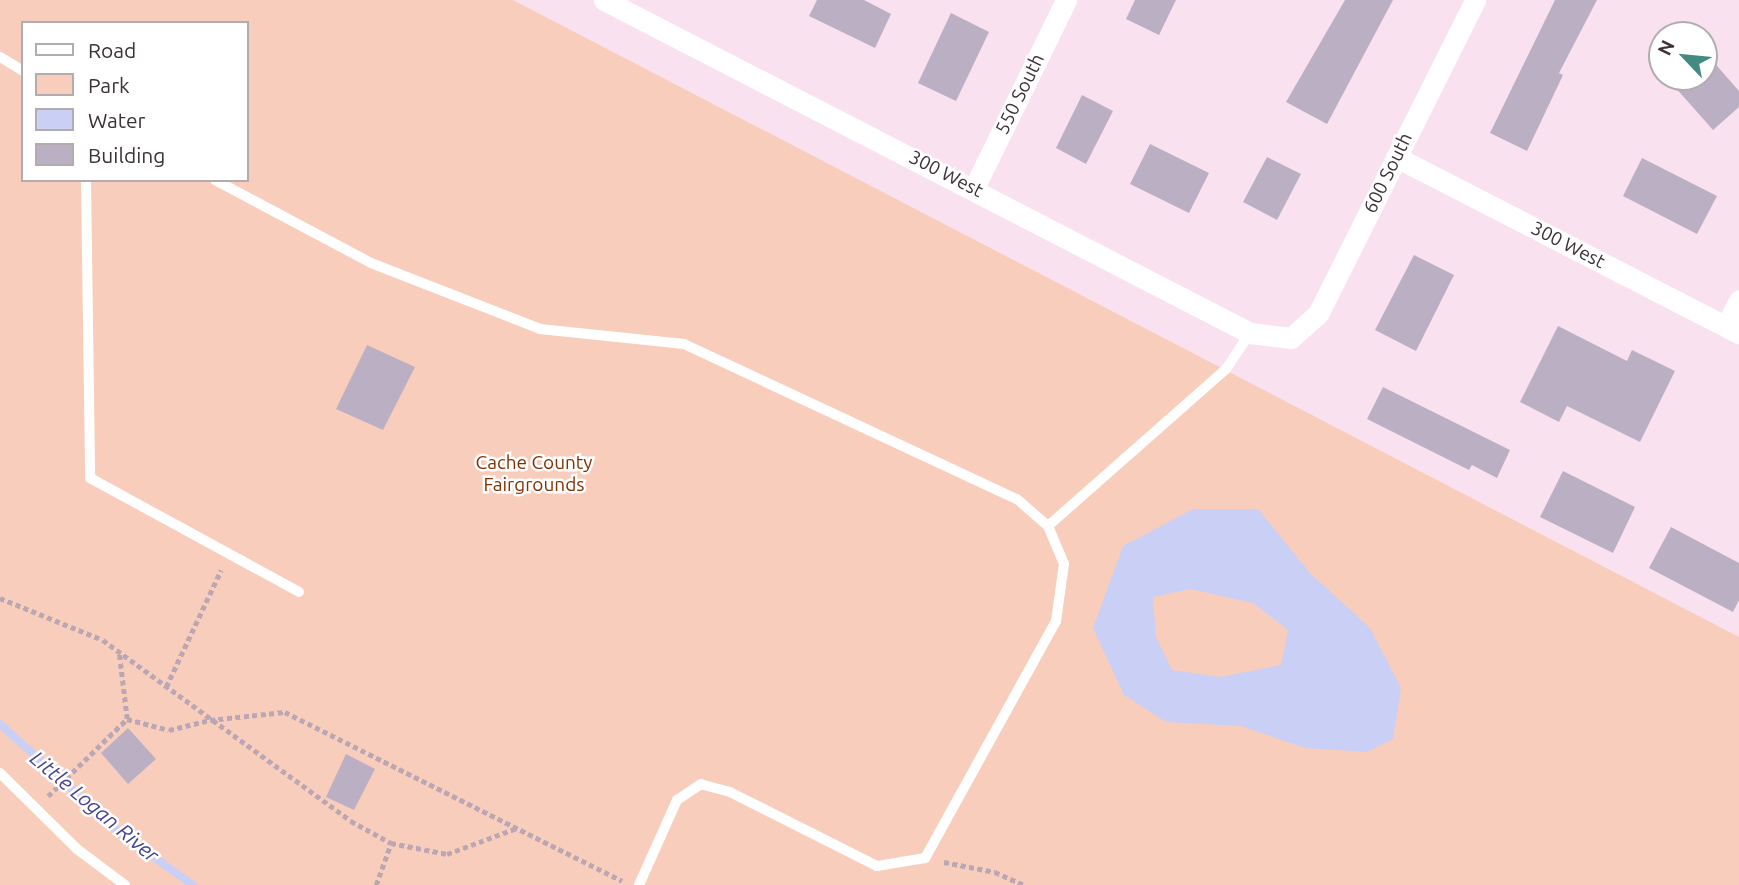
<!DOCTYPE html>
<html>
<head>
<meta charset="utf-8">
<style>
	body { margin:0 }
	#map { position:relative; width:1739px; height:885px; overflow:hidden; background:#fae1f0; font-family:Ubuntu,sans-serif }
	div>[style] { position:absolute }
	.green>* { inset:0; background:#f9cdbb }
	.water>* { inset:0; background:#cacff6 }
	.stream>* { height:8px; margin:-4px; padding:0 4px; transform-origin:4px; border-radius:4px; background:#cacff6 }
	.building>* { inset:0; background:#bbafc4 }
	.path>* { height:4.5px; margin-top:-2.25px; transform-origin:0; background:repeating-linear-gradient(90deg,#bba7b3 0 5px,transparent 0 8.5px) }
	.service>* { height:10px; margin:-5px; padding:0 5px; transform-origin:5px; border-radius:5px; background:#fff }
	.minor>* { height:21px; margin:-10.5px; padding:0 10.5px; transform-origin:10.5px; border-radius:10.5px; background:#fff }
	span { translate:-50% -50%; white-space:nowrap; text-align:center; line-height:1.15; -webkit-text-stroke:5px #fff; paint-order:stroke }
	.street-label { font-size:19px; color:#3c3238 }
	.park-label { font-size:19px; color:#803000 }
	.water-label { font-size:21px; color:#44438f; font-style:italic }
	.legend { position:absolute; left:21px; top:21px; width:228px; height:161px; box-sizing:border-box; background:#fff; border:2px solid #b1adaf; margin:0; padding:9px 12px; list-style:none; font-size:21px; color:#3c3238 }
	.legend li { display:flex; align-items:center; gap:14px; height:35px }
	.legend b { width:35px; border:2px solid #b1adaf }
	.north { position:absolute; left:1648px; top:21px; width:70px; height:70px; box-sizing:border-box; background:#fff; border:2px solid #b1adaf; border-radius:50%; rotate:296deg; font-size:19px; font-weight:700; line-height:28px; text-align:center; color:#3c3238 }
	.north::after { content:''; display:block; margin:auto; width:24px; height:32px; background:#438a83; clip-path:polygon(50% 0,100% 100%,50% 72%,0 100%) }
</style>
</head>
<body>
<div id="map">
	<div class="green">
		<i style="clip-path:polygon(evenodd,0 0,513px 0,1739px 637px,1739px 885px,0 885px,0 0,23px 23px,247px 23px,247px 180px,23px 180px,23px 23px)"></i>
	</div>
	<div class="water">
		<i style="clip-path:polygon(evenodd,1193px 509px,1258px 509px,1310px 573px,1370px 628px,1401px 688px,1393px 739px,1367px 752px,1305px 748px,1241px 726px,1166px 722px,1124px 695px,1093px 628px,1123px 546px,1193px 509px,1190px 589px,1253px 603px,1288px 630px,1281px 665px,1220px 677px,1172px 670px,1156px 637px,1153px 597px,1190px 589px)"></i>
	</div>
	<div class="stream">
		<i style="left:0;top:724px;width:162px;rotate:42.2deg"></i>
		<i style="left:120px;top:833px;width:90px;rotate:35.5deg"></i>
	</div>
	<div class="building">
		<i style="clip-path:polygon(817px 0,864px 0,891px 14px,875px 48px,809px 16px)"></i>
		<i style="clip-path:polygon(1135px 0,1176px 0,1159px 35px,1126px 19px)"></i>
		<i style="clip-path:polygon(1345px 0,1393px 0,1327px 124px,1286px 102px)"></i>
		<i style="clip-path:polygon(1555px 0,1597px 0,1559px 73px,1563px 75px,1527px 151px,1490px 133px)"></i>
		<i style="clip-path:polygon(951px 13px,989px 32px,956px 101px,918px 83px)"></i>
		<i style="clip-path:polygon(1704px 51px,1739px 91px,1739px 107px,1713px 130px,1666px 77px,1704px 77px)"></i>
		<i style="clip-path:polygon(1082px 95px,1113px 111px,1086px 164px,1056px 148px)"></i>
		<i style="clip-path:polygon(1150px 144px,1209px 173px,1189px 213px,1130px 184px)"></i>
		<i style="clip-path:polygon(1267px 157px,1301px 174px,1277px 220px,1243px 202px)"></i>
		<i style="clip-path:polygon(1642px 158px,1717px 196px,1697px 234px,1623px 196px)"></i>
		<i style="clip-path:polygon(1414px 255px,1454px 275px,1416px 351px,1375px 330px)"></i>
		<i style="clip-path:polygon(1558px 326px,1627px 361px,1632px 350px,1675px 371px,1640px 442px,1567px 406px,1559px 422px,1520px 402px)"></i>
		<i style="clip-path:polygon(367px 345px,415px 367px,383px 430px,336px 409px)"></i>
		<i style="clip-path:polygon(1383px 387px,1510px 450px,1497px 478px,1472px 465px,1469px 470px,1367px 419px)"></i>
		<i style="clip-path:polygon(1563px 471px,1635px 507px,1613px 553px,1540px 517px)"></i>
		<i style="clip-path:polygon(1671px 527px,1739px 563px,1739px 600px,1733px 612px,1649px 568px)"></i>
		<i style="clip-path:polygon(128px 728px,156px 759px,128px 784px,101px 753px)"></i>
		<i style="clip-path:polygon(346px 754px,375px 769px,354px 810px,326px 797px)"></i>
	</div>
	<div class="path">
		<i style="left:0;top:598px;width:111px;rotate:22.2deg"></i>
		<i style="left:103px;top:640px;width:307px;rotate:36.1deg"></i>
		<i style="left:351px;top:821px;width:46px;rotate:28.8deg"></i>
		<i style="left:391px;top:843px;width:57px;rotate:11.1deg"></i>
		<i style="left:447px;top:854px;width:75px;rotate:-20.4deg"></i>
		<i style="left:166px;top:687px;width:129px;rotate:-64.8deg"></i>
		<i style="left:127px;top:719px;width:43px;rotate:14.7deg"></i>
		<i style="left:169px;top:730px;width:42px;rotate:-13.7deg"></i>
		<i style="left:210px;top:720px;width:75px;rotate:-6.1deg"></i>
		<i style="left:285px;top:712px;width:377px;rotate:26.6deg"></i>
		<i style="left:48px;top:796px;width:110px;rotate:-44.3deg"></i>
		<i style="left:127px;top:719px;width:66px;rotate:-96.9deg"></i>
		<i style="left:944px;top:862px;width:52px;rotate:11.1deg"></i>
		<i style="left:995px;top:872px;width:32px;rotate:24deg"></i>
		<i style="left:376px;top:885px;width:45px;rotate:-70.3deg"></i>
	</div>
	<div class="service">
		<i style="left:0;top:57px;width:27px;rotate:31deg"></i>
		<i style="left:86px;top:180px;width:298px;rotate:89.2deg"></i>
		<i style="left:90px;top:478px;width:238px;rotate:28.6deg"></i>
		<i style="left:215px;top:180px;width:177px;rotate:28deg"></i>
		<i style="left:371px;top:263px;width:181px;rotate:21.3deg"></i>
		<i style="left:540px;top:329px;width:145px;rotate:5.9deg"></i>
		<i style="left:684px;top:344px;width:367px;rotate:25deg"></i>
		<i style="left:1017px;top:499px;width:41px;rotate:41.1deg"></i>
		<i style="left:1048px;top:526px;width:41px;rotate:67.2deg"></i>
		<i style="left:1064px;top:564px;width:58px;rotate:98deg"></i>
		<i style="left:1056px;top:621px;width:271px;rotate:118.9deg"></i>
		<i style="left:925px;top:858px;width:49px;rotate:170.5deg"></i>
		<i style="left:877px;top:866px;width:165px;rotate:-153.3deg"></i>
		<i style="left:730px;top:792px;width:30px;rotate:-165deg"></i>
		<i style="left:701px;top:784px;width:29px;rotate:146deg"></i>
		<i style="left:677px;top:800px;width:93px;rotate:114.1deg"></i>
		<i style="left:1048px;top:526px;width:237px;rotate:-41.4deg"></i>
		<i style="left:1226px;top:369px;width:43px;rotate:-56.3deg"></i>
		<i style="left:0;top:773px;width:108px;rotate:44.6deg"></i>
		<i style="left:77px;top:849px;width:60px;rotate:36.9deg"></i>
	</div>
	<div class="minor">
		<i style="left:604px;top:0;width:727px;rotate:27.27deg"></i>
		<i style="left:1250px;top:333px;width:41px;rotate:7deg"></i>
		<i style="left:1291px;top:338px;width:36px;rotate:-42deg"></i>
		<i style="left:1318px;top:314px;width:351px;rotate:-63.4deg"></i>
		<i style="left:1396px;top:157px;width:386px;rotate:27.2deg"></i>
		<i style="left:974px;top:188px;width:209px;rotate:-63.9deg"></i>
		<i style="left:1726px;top:326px;width:29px;rotate:-63deg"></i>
	</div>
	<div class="street-label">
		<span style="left:1020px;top:94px;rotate:-64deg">550 South</span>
		<span style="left:1388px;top:173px;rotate:-64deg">600 South</span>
		<span style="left:946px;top:174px;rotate:27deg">300 West</span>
		<span style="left:1568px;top:245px;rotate:27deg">300 West</span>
	</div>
	<div class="park-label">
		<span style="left:534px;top:474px">Cache County<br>Fairgrounds</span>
	</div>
	<div class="water-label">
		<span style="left:95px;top:806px;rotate:40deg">Little Logan River</span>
	</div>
	<ul class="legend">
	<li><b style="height:9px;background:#fff"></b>Road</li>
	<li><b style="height:19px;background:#f9cdbb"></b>Park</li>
	<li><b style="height:19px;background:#cacff6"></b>Water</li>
	<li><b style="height:19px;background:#bbafc4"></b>Building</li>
	</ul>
	<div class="north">N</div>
</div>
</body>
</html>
